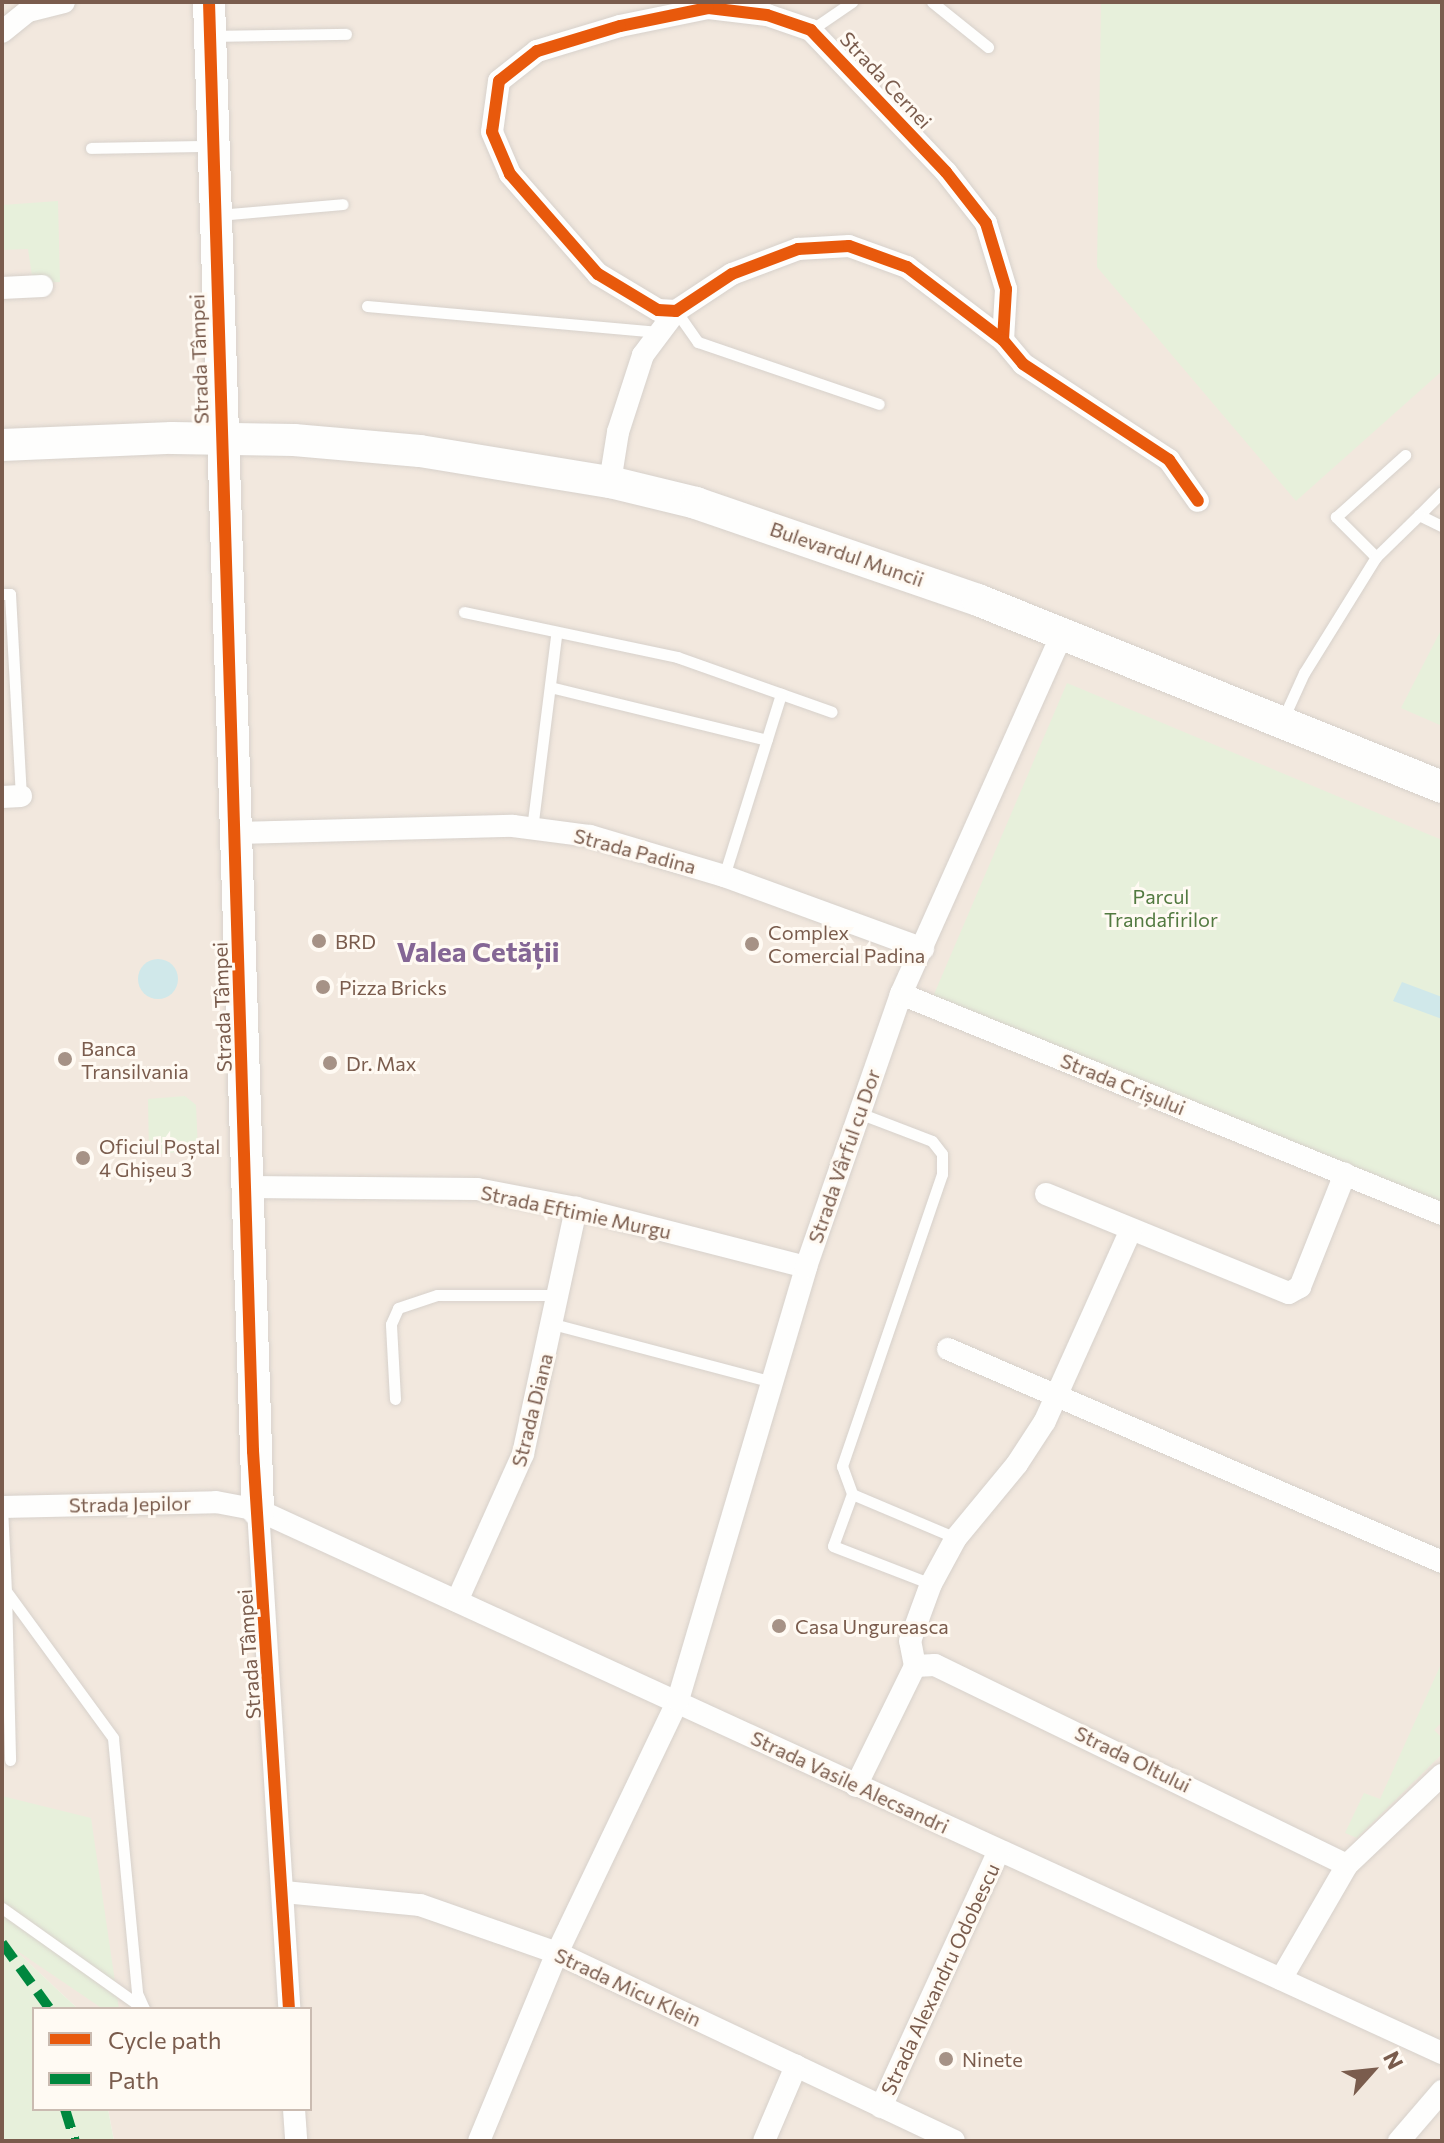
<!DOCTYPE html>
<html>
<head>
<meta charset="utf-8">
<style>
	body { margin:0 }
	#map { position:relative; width:1444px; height:2143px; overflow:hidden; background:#f9f5f0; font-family:Commissioner,sans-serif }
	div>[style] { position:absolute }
	.residential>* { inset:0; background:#f2e8de }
	.green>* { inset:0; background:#e7f0db }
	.water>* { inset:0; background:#d0e8ea }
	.round { border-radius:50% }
	.roads { filter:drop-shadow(0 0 2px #d7d1cb) drop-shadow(0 0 2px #d7d1cb) }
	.lane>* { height:11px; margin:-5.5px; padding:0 5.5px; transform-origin:5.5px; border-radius:5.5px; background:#fefefd }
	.street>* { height:22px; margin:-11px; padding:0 11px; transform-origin:11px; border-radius:11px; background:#fefefd }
	.secondary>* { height:32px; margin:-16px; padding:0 16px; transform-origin:16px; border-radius:16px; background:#fefefd }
	.quiet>* { height:10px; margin-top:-5px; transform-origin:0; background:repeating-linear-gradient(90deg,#00873e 0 20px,transparent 0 30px) }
	.cycleway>* { height:12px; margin:-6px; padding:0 6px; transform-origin:6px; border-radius:6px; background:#e8590c }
	.dots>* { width:22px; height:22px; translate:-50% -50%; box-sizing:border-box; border:4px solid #fffaf3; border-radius:50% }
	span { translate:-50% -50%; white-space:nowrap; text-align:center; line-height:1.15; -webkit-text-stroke:6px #fffaf3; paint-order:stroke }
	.street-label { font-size:20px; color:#7a5c4d }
	.park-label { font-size:20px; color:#537a41 }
	.poi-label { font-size:20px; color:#7a5c4d }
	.left { translate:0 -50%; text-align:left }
	.district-label { font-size:28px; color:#846695; font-weight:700 }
	.frame { position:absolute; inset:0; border:4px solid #7a5c4d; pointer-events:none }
	.legend { position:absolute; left:32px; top:2007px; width:280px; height:104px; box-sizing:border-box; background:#fffaf3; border:2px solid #cabbb1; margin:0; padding:10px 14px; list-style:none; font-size:24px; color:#7a5c4d }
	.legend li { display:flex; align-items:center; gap:16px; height:40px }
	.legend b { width:40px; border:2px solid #cabbb1 }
	.north { position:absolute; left:1332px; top:2031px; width:80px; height:80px; -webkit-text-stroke:6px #fffaf3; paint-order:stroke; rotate:63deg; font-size:22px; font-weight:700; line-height:32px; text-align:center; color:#7a5c4d }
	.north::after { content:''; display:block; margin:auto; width:28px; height:36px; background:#7a5c4d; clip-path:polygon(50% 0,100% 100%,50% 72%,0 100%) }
</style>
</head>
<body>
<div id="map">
	<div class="residential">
		<i style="clip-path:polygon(2px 2px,1442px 2px,1442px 2141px,114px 2141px,108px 2109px,310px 2109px,310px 2009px,78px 2009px,2px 1938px)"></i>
	</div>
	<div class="green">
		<i style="clip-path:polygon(1101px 2px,1442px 2px,1442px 371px,1296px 501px,1097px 267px)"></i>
		<i style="clip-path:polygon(58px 201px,60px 282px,33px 283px,28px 249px,2px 250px,2px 205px)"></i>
		<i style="clip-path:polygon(1442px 628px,1442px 726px,1401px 708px)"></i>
		<i style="clip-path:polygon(1067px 683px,1442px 840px,1442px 1209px,932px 999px)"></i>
		<i style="clip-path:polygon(185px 1096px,196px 1105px,198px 1150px,149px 1155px,148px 1099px)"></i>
		<i style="clip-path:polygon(1442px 1662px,1442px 1722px,1434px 1730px,1442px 1738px,1442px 1754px,1357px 1838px,1345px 1833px,1364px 1793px,1380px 1799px)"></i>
		<i style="clip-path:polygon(2px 1796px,91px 1818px,119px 2009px,103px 2009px,13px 1948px,78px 2009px,34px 2009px,34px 2109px,108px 2109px,114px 2141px,2px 2141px)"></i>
	</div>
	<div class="water">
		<i class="round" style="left:138px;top:959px;width:40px;height:40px"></i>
		<i style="clip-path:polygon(1402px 982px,1442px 997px,1442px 1019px,1393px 1001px)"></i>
	</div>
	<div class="roads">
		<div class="lane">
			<i style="left:932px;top:2px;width:72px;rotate:38.8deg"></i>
			<i style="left:811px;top:30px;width:50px;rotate:-34.3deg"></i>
			<i style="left:214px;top:36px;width:132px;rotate:-0.9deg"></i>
			<i style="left:91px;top:148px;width:119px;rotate:-1deg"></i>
			<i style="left:218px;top:215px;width:125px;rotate:-5deg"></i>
			<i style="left:367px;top:306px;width:290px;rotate:5.1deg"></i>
			<i style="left:676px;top:311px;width:38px;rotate:55deg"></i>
			<i style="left:698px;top:342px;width:191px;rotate:18.9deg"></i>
			<i style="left:1442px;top:492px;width:33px;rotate:135deg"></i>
			<i style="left:1419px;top:515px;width:25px;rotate:26deg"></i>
			<i style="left:1376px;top:557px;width:57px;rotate:-135deg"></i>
			<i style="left:1336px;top:517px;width:93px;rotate:-41.9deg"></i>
			<i style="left:2px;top:594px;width:8px"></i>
			<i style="left:10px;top:594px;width:202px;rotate:86.9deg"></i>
			<i style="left:464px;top:612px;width:218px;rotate:11.9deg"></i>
			<i style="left:677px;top:657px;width:164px;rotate:19.5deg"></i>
			<i style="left:550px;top:687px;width:223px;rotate:13.7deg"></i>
			<i style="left:1283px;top:719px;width:51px;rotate:-65.5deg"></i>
			<i style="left:1304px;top:673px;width:137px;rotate:-58.2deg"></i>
			<i style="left:1376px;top:557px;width:60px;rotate:-44.3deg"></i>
			<i style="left:532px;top:829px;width:195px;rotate:-82.9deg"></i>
			<i style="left:724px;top:876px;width:191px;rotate:-72.6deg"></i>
			<i style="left:859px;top:1113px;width:78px;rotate:21deg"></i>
			<i style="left:932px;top:1141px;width:16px;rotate:52deg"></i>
			<i style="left:942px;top:1154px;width:20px;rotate:90deg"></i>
			<i style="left:942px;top:1174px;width:309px;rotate:108.9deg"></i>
			<i style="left:842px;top:1466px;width:30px;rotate:70deg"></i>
			<i style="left:852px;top:1494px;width:113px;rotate:22.9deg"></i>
			<i style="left:553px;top:1324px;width:228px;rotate:14.8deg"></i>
			<i style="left:395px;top:1399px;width:75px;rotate:-93.1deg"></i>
			<i style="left:391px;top:1324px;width:17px;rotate:-66deg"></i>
			<i style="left:398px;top:1308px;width:41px;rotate:-18.4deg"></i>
			<i style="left:437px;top:1295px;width:121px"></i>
			<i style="left:852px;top:1494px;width:55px;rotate:110.1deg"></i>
			<i style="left:833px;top:1546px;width:105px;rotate:21.2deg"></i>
			<i style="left:2px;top:1507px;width:84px;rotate:87.3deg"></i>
			<i style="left:6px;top:1591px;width:182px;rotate:53.9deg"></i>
			<i style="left:113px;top:1738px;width:256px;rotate:84.6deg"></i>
			<i style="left:137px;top:1993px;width:17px;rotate:66deg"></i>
			<i style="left:6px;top:1592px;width:168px;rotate:88.6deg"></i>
			<i style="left:2px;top:1908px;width:174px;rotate:35.4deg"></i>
		</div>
		<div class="street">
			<i style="left:2px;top:32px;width:33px;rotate:-39deg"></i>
			<i style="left:28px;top:11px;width:37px;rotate:-14deg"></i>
			<i style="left:2px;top:288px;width:40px;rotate:-2.9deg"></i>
			<i style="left:1003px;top:340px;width:51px;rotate:-86.6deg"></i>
			<i style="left:1006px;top:289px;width:69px;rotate:-106.9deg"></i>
			<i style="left:986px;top:223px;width:65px;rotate:-128.1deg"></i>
			<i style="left:946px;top:172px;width:196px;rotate:-133.6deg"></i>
			<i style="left:811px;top:30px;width:46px;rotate:-161.2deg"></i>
			<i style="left:767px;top:15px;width:59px;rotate:-173.2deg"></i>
			<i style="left:708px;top:8px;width:90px;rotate:168.4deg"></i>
			<i style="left:620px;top:26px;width:87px;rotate:163.2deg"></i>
			<i style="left:537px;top:51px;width:48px;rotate:141.7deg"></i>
			<i style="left:499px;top:81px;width:51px;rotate:97.8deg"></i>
			<i style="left:492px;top:132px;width:46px;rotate:66.8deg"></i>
			<i style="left:510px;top:174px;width:133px;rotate:48.7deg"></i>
			<i style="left:598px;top:274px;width:70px;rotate:31deg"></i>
			<i style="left:658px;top:310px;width:18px;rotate:3deg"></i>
			<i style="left:676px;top:311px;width:67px;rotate:-33.5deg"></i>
			<i style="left:732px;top:274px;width:71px;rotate:-20.7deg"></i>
			<i style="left:798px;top:249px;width:51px;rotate:-3.4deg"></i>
			<i style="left:849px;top:246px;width:62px;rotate:19.9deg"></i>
			<i style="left:907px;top:267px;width:121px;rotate:37.2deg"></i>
			<i style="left:1003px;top:340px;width:31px;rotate:50deg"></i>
			<i style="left:1023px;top:364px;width:175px;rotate:33.3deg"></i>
			<i style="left:1169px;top:460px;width:50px;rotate:54.7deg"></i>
			<i style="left:610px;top:482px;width:51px;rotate:-80.9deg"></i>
			<i style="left:618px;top:432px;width:81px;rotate:-72deg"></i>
			<i style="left:643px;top:355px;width:55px;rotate:-53.1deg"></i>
			<i style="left:2px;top:797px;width:19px;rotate:-3deg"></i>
			<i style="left:237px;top:833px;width:276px;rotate:-1.5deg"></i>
			<i style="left:513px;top:826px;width:78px;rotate:7.4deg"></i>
			<i style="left:590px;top:836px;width:140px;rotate:16.6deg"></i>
			<i style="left:724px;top:876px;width:212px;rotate:20.1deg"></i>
			<i style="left:901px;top:994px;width:584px;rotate:22.13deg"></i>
			<i style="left:247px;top:1187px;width:230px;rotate:0.5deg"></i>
			<i style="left:477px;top:1189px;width:101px;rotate:10.9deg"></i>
			<i style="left:576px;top:1208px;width:237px;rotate:14.4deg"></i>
			<i style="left:1046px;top:1194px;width:262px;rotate:22.2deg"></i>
			<i style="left:1289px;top:1293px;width:13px;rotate:-29deg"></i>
			<i style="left:1300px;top:1287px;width:122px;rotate:-68.3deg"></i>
			<i style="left:948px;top:1349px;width:538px;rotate:23.32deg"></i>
			<i style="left:2px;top:1507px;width:214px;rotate:-1.3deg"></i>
			<i style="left:216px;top:1502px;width:43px;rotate:10.8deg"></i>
			<i style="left:258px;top:1510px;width:1303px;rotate:24.64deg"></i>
			<i style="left:258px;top:1510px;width:500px;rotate:86.4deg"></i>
			<i style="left:457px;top:1601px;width:161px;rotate:-65.8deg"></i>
			<i style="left:523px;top:1454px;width:252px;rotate:-77.8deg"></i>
			<i style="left:915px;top:1666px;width:25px;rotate:-101deg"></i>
			<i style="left:910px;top:1641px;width:61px;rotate:-69.8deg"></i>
			<i style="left:931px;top:1584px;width:52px;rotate:-61.5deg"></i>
			<i style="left:956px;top:1538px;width:96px;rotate:-50.5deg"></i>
			<i style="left:1017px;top:1464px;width:51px;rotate:-56.9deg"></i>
			<i style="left:1045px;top:1421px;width:209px;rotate:-65.8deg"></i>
			<i style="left:856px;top:1786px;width:134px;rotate:-63.8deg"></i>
			<i style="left:915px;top:1666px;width:20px;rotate:-3deg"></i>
			<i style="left:935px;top:1665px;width:458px;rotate:25.9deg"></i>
			<i style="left:284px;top:1892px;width:137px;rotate:5.5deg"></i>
			<i style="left:420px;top:1905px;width:145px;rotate:19.3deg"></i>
			<i style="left:557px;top:1953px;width:439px;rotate:25.3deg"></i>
			<i style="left:1281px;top:1979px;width:132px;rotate:-59.9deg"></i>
			<i style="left:1347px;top:1865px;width:131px;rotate:-43.5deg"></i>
			<i style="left:881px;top:2107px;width:282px;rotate:-65.3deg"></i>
			<i style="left:294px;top:2109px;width:32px;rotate:86deg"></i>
			<i style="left:479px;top:2141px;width:204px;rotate:-67.5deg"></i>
			<i style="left:557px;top:1953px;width:280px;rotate:-64.4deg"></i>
			<i style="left:678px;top:1700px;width:452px;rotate:-73.5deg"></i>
			<i style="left:806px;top:1267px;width:289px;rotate:-70.8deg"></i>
			<i style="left:901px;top:994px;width:397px;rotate:-65.9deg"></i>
			<i style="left:764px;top:2141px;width:82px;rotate:-66.9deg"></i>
			<i style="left:1399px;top:2141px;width:66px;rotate:-49.3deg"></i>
		</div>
		<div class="secondary">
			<i style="left:209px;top:2px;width:1509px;rotate:88.14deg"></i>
			<i style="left:2px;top:445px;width:170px;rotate:-2.4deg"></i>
			<i style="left:172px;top:438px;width:122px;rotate:0.9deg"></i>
			<i style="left:294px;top:440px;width:126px;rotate:5deg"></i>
			<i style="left:420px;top:451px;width:193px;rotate:9.3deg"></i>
			<i style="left:610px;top:482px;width:89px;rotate:13.7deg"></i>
			<i style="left:696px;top:503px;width:298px;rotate:19deg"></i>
			<i style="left:978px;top:600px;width:500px;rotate:21.95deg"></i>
		</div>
	</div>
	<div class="quiet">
		<i style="left:2px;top:1943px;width:82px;rotate:54deg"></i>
		<i style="left:65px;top:2109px;width:34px;rotate:73deg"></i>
	</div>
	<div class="cycleway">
		<i style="left:209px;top:2px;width:1450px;rotate:88.26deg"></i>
		<i style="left:253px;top:1451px;width:559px;rotate:86.31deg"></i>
		<i style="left:1003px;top:340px;width:51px;rotate:-86.6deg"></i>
		<i style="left:1006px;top:289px;width:69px;rotate:-106.9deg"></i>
		<i style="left:986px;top:223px;width:65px;rotate:-128.1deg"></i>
		<i style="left:946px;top:172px;width:196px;rotate:-133.6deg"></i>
		<i style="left:811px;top:30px;width:46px;rotate:-161.2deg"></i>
		<i style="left:767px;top:15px;width:59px;rotate:-173.2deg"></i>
		<i style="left:708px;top:8px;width:90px;rotate:168.4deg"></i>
		<i style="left:620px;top:26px;width:87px;rotate:163.2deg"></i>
		<i style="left:537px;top:51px;width:48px;rotate:141.7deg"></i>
		<i style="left:499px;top:81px;width:51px;rotate:97.8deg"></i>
		<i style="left:492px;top:132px;width:46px;rotate:66.8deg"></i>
		<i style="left:510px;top:174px;width:133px;rotate:48.7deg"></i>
		<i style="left:598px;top:274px;width:70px;rotate:31deg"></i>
		<i style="left:658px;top:310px;width:18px;rotate:3deg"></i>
		<i style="left:676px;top:311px;width:67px;rotate:-33.5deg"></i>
		<i style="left:732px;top:274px;width:71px;rotate:-20.7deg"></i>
		<i style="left:798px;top:249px;width:51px;rotate:-3.4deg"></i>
		<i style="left:849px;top:246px;width:62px;rotate:19.9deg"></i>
		<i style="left:907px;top:267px;width:121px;rotate:37.2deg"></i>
		<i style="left:1003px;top:340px;width:31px;rotate:50deg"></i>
		<i style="left:1023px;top:364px;width:175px;rotate:33.3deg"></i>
		<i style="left:1169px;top:460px;width:50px;rotate:54.7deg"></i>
	</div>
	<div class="dots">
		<i style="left:319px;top:941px;background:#a69286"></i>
		<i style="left:752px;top:944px;background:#a69286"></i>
		<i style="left:323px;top:987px;background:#a69286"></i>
		<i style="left:65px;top:1059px;background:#a69286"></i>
		<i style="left:330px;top:1063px;background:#a69286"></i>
		<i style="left:83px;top:1158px;background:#a69286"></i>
		<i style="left:779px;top:1626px;background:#a69286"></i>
		<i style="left:946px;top:2059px;background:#a69286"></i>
	</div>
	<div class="street-label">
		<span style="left:886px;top:80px;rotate:47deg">Strada Cernei</span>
		<span style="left:199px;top:359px;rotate:-92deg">Strada Tâmpei</span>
		<span style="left:847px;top:554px;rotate:19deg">Bulevardul Muncii</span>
		<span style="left:635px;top:851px;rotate:15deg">Strada Padina</span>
		<span style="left:222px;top:1007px;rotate:-92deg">Strada Tâmpei</span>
		<span style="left:1123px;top:1084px;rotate:22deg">Strada Crișului</span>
		<span style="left:844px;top:1156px;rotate:-71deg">Strada Vârful cu Dor</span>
		<span style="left:576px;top:1212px;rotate:12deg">Strada Eftimie Murgu</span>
		<span style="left:532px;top:1410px;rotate:-76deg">Strada Diana</span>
		<span style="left:130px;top:1504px;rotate:-1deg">Strada Jepilor</span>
		<span style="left:249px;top:1654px;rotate:-94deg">Strada Tâmpei</span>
		<span style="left:1133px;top:1759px;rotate:26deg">Strada Oltului</span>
		<span style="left:850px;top:1782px;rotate:25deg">Strada Vasile Alecsandri</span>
		<span style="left:940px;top:1979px;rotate:-65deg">Strada Alexandru Odobescu</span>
		<span style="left:628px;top:1987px;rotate:25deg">Strada Micu Klein</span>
	</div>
	<div class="park-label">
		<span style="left:1161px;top:908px">Parcul<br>Trandafirilor</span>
	</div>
	<div class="poi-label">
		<span class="left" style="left:768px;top:944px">Complex<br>Comercial Padina</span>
		<span class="left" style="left:335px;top:941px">BRD</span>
		<span class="left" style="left:339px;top:987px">Pizza Bricks</span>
		<span class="left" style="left:81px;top:1060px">Banca<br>Transilvania</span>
		<span class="left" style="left:346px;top:1063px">Dr. Max</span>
		<span class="left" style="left:99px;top:1158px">Oficiul Poștal<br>4 Ghișeu 3</span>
		<span class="left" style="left:795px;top:1626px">Casa Ungureasca</span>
		<span class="left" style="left:962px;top:2059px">Ninete</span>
	</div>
	<div class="district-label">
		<span style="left:478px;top:951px">Valea Cetății</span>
	</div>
	<div class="frame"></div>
	<ul class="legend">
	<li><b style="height:10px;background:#e8590c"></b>Cycle path</li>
	<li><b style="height:10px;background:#00873e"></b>Path</li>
	</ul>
	<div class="north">N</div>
</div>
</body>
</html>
